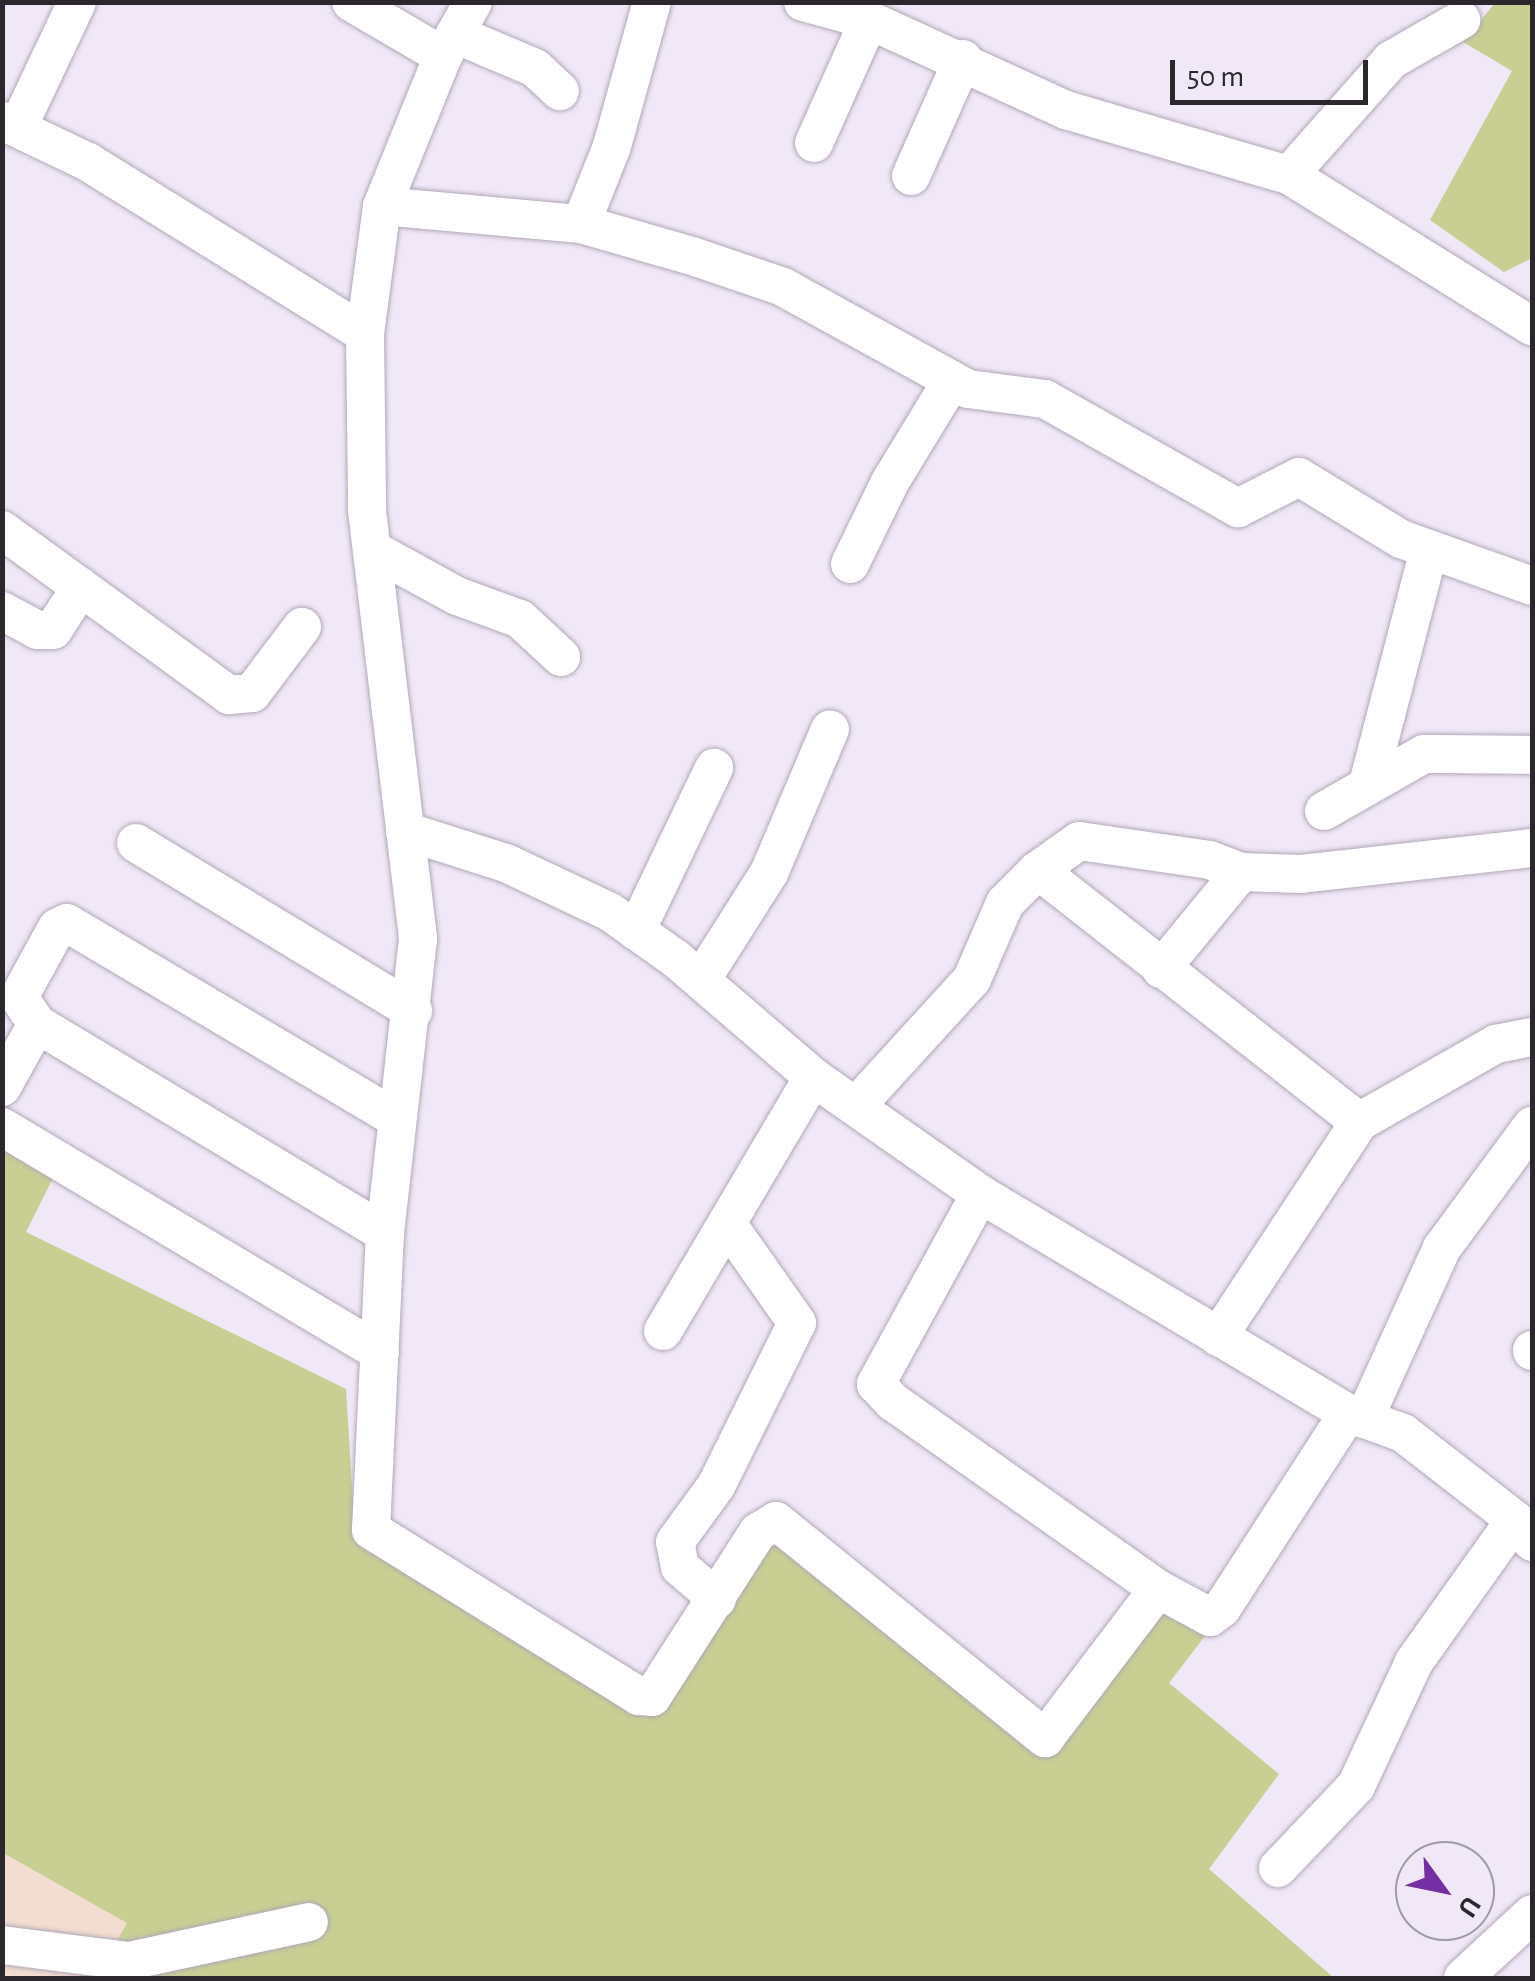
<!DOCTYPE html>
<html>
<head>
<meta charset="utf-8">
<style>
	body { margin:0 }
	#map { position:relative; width:1535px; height:1981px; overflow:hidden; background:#f0e7f7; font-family:"Alegreya Sans",sans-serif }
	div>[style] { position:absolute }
	.industrial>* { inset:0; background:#f3dcd0 }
	.green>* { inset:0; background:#c8cf93 }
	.roads { filter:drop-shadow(0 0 2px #b1a8b7) drop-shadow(0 0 2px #b1a8b7) }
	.minor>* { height:38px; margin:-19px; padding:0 19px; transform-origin:19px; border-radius:19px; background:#fff }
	span { translate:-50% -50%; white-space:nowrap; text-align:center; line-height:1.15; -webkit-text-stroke:10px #f0e7f7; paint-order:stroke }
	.frame { position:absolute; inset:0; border:5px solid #2b272d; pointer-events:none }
	.north { position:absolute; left:1395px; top:1841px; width:100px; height:100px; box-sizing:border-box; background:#f0e7f7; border:2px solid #a19aa6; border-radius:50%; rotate:123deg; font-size:28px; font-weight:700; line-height:40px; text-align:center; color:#2b272d }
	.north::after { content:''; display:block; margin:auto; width:35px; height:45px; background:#732fa3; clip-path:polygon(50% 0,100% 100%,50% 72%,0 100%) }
	.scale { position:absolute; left:1170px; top:60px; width:198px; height:45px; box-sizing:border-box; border:5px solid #2b272d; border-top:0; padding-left:12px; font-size:30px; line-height:35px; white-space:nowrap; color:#2b272d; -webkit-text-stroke:8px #f0e7f7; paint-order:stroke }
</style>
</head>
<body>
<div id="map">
	<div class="industrial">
		<i style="clip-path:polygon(2px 1853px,128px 1923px,96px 1978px,3px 1978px)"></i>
	</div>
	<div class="green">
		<i style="clip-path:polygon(1495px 3px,1532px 3px,1532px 258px,1504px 272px,1430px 220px,1512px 71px,1463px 42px)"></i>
		<i style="clip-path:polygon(3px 1149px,53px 1178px,26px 1232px,346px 1389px,355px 1535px,664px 1705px,769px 1530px,1052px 1755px,1161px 1605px,1205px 1636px,1169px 1683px,1279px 1774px,1209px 1869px,1334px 1978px,96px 1978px,127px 1923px,3px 1853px)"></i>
	</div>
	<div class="roads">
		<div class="minor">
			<i style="left:351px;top:2px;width:107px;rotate:30.4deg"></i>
			<i style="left:473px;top:2px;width:62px;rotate:119.1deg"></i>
			<i style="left:443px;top:56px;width:162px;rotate:112.1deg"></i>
			<i style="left:382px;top:206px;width:129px;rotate:97.6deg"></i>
			<i style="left:365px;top:334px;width:176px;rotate:89.3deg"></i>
			<i style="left:367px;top:510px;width:432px;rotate:83.2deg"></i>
			<i style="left:418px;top:939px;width:296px;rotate:96.4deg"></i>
			<i style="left:385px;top:1233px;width:297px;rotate:92.7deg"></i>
			<i style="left:371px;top:1530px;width:315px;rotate:31.8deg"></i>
			<i style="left:639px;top:1696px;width:13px;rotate:4deg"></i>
			<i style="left:652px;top:1697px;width:196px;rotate:-57.3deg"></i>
			<i style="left:758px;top:1532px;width:21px;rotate:-31deg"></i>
			<i style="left:776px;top:1521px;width:346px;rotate:38.9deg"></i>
			<i style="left:1045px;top:1738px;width:187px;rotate:-52.8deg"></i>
			<i style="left:1158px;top:1589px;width:59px;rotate:28.3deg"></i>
			<i style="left:1210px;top:1617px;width:15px;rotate:-37deg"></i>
			<i style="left:1222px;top:1608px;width:232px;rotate:-57.1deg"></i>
			<i style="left:803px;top:2px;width:68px;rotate:15.3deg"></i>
			<i style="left:869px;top:20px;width:217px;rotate:24.6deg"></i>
			<i style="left:1066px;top:110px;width:232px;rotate:16.3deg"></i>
			<i style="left:1289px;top:175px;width:286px;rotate:31.9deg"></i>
			<i style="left:455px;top:34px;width:87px;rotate:23deg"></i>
			<i style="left:535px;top:68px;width:34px;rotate:43deg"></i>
			<i style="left:2px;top:121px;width:95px;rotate:25.5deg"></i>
			<i style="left:88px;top:162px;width:326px;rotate:31.8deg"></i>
			<i style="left:18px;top:127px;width:138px;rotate:-64.7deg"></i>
			<i style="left:814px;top:143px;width:135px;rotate:-65.9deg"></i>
			<i style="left:1289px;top:175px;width:154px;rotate:-48.4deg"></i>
			<i style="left:1391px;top:60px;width:81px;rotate:-29.7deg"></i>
			<i style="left:911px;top:176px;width:128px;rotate:-66deg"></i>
			<i style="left:382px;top:206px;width:200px;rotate:5.2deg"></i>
			<i style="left:581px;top:224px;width:119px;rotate:16.1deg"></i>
			<i style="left:695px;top:257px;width:93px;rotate:18.8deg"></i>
			<i style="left:783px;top:287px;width:211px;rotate:28.9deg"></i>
			<i style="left:968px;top:389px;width:78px;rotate:7.4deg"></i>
			<i style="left:1045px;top:399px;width:222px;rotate:29.5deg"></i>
			<i style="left:1238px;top:508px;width:68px;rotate:-26.9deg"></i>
			<i style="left:1299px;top:477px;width:119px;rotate:31.3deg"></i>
			<i style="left:1401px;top:539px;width:139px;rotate:19.7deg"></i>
			<i style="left:581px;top:224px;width:84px;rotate:-68.3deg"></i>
			<i style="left:612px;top:146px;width:149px;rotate:-74.5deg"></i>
			<i style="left:2px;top:530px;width:281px;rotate:36deg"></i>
			<i style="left:229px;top:695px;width:23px;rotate:-5deg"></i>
			<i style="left:252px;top:693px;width:83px;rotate:-52.9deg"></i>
			<i style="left:373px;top:550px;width:96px;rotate:28.7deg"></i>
			<i style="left:457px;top:596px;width:67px;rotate:20.1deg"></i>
			<i style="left:520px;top:619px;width:56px;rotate:42.8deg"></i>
			<i style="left:850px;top:564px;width:91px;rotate:-64deg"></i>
			<i style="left:890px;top:482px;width:119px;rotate:-58.7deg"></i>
			<i style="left:2px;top:611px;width:40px;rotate:28deg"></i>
			<i style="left:37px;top:630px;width:16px"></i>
			<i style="left:53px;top:630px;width:51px;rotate:-56.9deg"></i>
			<i style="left:1368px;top:784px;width:242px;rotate:-75.4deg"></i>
			<i style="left:1324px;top:811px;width:115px;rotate:-29.7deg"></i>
			<i style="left:1424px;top:754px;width:108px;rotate:0.5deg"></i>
			<i style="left:405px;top:831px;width:106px;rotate:17.6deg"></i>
			<i style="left:506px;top:863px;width:115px;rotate:25.2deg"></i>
			<i style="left:610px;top:912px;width:81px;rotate:35.5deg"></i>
			<i style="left:676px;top:959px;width:181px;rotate:40.7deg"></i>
			<i style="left:813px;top:1077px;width:204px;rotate:35deg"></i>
			<i style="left:980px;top:1194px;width:428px;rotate:30.8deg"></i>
			<i style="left:1348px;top:1413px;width:59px;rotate:20deg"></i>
			<i style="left:1403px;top:1433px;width:142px;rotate:37.8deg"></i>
			<i style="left:1515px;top:1520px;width:28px;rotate:52deg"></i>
			<i style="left:136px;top:843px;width:324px;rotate:31.2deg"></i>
			<i style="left:1532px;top:848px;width:232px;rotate:173.6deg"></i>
			<i style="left:1301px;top:874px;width:60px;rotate:-178.1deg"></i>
			<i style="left:1241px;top:872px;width:33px;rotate:-159deg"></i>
			<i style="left:1210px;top:860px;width:132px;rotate:-171.7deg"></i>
			<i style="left:1079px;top:841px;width:50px;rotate:144.7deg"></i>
			<i style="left:1038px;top:870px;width:408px;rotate:38.1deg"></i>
			<i style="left:1359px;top:1122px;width:158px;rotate:-29.7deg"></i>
			<i style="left:1496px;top:1044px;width:37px;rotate:-11deg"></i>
			<i style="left:636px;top:931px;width:181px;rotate:-64.4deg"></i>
			<i style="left:1161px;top:969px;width:126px;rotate:-50.5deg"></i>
			<i style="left:701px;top:980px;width:127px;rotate:-57.6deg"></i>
			<i style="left:769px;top:873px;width:156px;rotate:-67deg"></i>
			<i style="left:37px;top:1024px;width:406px;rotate:31deg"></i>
			<i style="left:2px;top:1087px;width:72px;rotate:-60.9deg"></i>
			<i style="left:37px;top:1024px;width:32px;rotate:-124deg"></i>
			<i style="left:19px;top:997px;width:79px;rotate:-61.2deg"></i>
			<i style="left:57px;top:928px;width:11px;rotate:-27deg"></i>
			<i style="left:67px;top:923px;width:382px;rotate:30.7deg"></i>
			<i style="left:858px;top:1104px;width:169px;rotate:-47.6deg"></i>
			<i style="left:972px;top:979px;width:83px;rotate:-66.5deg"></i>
			<i style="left:1005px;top:903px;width:47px;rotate:-45deg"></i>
			<i style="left:2px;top:1127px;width:440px;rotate:30.8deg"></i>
			<i style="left:980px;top:1194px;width:217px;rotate:118.7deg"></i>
			<i style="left:876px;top:1384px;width:25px;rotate:47deg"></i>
			<i style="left:893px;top:1402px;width:324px;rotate:35.2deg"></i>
			<i style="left:663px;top:1331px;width:295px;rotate:-59.4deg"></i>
			<i style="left:1218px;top:1337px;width:257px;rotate:-56.7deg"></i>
			<i style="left:1532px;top:1351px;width:1px;rotate:-90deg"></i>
			<i style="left:1364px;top:1419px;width:188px;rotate:-65.5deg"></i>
			<i style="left:1442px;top:1248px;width:152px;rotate:-53.6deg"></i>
			<i style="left:717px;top:1599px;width:49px;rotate:-139.1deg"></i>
			<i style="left:680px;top:1567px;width:25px;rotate:-101deg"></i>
			<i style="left:675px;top:1542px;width:69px;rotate:-53.8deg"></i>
			<i style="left:716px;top:1486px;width:182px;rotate:-63.6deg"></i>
			<i style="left:797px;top:1323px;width:120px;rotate:-125.1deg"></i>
			<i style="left:1278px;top:1868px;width:113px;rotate:-46.4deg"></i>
			<i style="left:1356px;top:1786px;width:137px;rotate:-64.9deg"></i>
			<i style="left:1414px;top:1662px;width:174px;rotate:-54.6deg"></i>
			<i style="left:2px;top:1945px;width:128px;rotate:7.2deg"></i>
			<i style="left:129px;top:1961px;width:184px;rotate:-12.2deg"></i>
			<i style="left:1463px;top:1978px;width:94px;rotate:-42.8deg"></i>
		</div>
	</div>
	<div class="frame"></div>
	<div class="north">U</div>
	<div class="scale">50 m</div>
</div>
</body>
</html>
